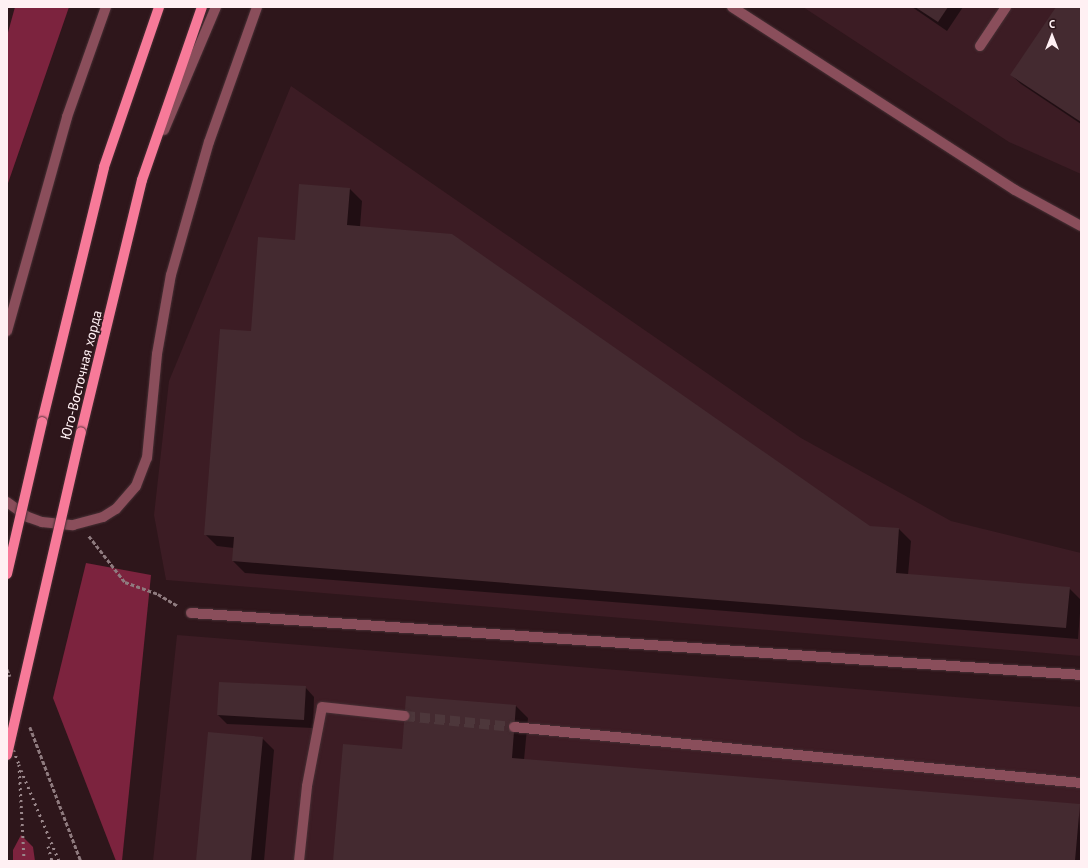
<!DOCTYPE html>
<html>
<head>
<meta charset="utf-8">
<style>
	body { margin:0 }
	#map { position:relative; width:1088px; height:868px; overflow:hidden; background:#2e161b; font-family:"PT Sans",sans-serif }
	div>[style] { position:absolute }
	.built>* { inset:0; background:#3c1c24 }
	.forest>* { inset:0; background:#7c233e }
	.shadow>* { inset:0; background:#0007 }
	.building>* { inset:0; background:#442a30 }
	.minor-tunnel>* { height:10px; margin-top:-5px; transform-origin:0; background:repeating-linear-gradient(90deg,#4d373b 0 10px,transparent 0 15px) }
	.path>* { height:2.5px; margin-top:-1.25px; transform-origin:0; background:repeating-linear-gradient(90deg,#8f7b7f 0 4px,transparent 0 6px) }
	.roads { filter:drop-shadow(0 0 1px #473035) drop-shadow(0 0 1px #473035) }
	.minor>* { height:10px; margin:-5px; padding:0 5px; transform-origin:5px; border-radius:5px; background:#8a4e5b }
	.major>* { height:10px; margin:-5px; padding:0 5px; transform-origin:5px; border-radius:5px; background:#f77a99 }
	.rail>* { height:3px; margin-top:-1.5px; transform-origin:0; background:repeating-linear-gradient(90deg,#99868a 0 2px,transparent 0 6px) }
	.bridges { filter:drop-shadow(0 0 1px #473035) drop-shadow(0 0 1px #473035) }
	.major-bridge>* { height:10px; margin:-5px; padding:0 5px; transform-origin:5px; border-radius:5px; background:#f77a99 }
	span { translate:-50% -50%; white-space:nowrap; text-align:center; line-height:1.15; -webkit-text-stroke:3px #2e161b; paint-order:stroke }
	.street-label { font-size:14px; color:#fff0f3 }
	.frame { position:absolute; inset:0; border:8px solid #fff0f3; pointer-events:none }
	.north { position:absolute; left:1032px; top:16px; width:40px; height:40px; -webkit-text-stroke:3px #2e161b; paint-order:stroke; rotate:0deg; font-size:11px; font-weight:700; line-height:16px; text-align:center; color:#fff0f3 }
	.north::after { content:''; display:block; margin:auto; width:14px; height:18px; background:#fff0f3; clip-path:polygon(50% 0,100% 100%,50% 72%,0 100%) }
</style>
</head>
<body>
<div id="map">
	<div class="built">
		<i style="clip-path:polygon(803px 7px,1081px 7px,1081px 174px,1009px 142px)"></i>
		<i style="clip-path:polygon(291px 86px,801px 438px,951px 521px,1081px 553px,1081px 656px,166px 580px,154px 515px,169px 381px)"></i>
		<i style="clip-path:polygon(177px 635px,1081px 707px,1081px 861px,153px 861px)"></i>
	</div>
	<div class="forest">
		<i style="clip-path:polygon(15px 7px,69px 7px,7px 186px,7px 36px)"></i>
		<i style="clip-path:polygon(86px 563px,151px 575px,122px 861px,116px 861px,53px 698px)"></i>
		<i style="clip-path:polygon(21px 835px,33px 847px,35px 861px,13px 861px,13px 850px)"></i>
	</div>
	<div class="shadow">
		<i style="clip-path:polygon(912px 7px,963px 7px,947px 31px)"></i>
		<i style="clip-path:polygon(1057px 7px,1081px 7px,1081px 124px,1021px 84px,1011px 75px)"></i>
		<i style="clip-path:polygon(350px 189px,362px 201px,360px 227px,870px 527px,899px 529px,911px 541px,908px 575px,1069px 588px,1081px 600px,1078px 639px,245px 573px,233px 561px,234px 548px,217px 546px,205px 534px,252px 332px,296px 241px)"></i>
		<i style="clip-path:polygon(305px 687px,314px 697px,313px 728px,227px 724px,218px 715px)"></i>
		<i style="clip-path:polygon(516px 706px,528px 718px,524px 760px,1079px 805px,1081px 861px,334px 861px,403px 750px)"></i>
		<i style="clip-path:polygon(262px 738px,274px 750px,264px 861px,197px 861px)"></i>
	</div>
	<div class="building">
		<i style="clip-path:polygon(915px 7px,948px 7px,938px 22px)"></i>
		<i style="clip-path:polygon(1056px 7px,1081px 7px,1081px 122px,1010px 75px)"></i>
		<i style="clip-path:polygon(299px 184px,350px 188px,347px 225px,452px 234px,870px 526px,899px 528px,896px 573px,1070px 587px,1066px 628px,232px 561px,234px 537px,204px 535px,220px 329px,251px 331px,258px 237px,295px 240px)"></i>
		<i style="clip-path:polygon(219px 682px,306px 686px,304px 720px,217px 715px)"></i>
		<i style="clip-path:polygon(406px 696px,516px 705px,512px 758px,1080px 804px,1075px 861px,333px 861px,343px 744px,402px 749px)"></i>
		<i style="clip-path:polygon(208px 732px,263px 737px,251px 861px,196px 861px)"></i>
	</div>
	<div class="minor-tunnel">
		<i style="left:405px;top:716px;width:110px;rotate:5.8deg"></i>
	</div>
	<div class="path">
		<i style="left:89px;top:536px;width:58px;rotate:52deg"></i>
		<i style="left:125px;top:582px;width:35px;rotate:20deg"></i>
		<i style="left:158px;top:594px;width:23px;rotate:31deg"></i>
		<i style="left:7px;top:669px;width:8px;rotate:67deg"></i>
		<i style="left:30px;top:727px;width:143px;rotate:69.2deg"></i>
	</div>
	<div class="roads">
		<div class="minor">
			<i style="left:732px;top:7px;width:337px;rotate:32.9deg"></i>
			<i style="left:1015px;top:190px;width:75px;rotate:28.6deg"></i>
			<i style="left:980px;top:46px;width:47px;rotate:-56.3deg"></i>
			<i style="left:164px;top:130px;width:134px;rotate:-67.1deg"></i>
			<i style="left:7px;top:331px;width:222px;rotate:-74.3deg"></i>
			<i style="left:67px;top:117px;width:117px;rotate:-70.5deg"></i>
			<i style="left:7px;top:502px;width:26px;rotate:36deg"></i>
			<i style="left:28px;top:517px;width:15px;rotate:20deg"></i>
			<i style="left:42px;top:522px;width:31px;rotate:6deg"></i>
			<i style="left:73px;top:525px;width:31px;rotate:-15deg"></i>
			<i style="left:103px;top:517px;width:15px;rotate:-32deg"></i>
			<i style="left:116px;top:509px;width:30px;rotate:-49deg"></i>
			<i style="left:136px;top:486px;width:30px;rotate:-69deg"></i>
			<i style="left:147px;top:458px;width:104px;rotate:-84.5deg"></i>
			<i style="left:157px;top:354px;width:80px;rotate:-80deg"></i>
			<i style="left:171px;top:275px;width:138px;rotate:-74.1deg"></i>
			<i style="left:209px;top:142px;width:143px;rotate:-70.4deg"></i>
			<i style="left:191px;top:613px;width:892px;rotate:3.98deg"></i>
			<i style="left:514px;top:727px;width:570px;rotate:5.64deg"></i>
			<i style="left:299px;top:861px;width:75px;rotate:-83.9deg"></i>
			<i style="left:307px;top:786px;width:80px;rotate:-79.2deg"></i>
			<i style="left:322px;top:707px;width:83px;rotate:6.2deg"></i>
		</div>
		<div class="major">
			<i style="left:42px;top:422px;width:262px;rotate:-76.3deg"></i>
			<i style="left:104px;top:167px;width:169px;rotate:-71deg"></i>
			<i style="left:81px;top:432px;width:259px;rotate:-76.4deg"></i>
			<i style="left:142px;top:180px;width:183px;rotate:-70.9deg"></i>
		</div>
	</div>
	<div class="rail">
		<i style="left:7px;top:733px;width:33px;rotate:69deg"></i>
		<i style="left:19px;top:764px;width:97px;rotate:87deg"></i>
		<i style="left:21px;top:770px;width:99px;rotate:67.3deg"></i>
		<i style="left:48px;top:846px;width:16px;rotate:75deg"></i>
	</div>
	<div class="bridges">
		<div class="major-bridge">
			<i style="left:7px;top:574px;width:156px;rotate:-77deg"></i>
			<i style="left:7px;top:755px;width:331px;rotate:-77.1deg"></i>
		</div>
	</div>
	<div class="street-label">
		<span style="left:81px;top:375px;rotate:-76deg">Юго-Восточная хорда</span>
	</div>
	<div class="frame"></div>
	<div class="north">С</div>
</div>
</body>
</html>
